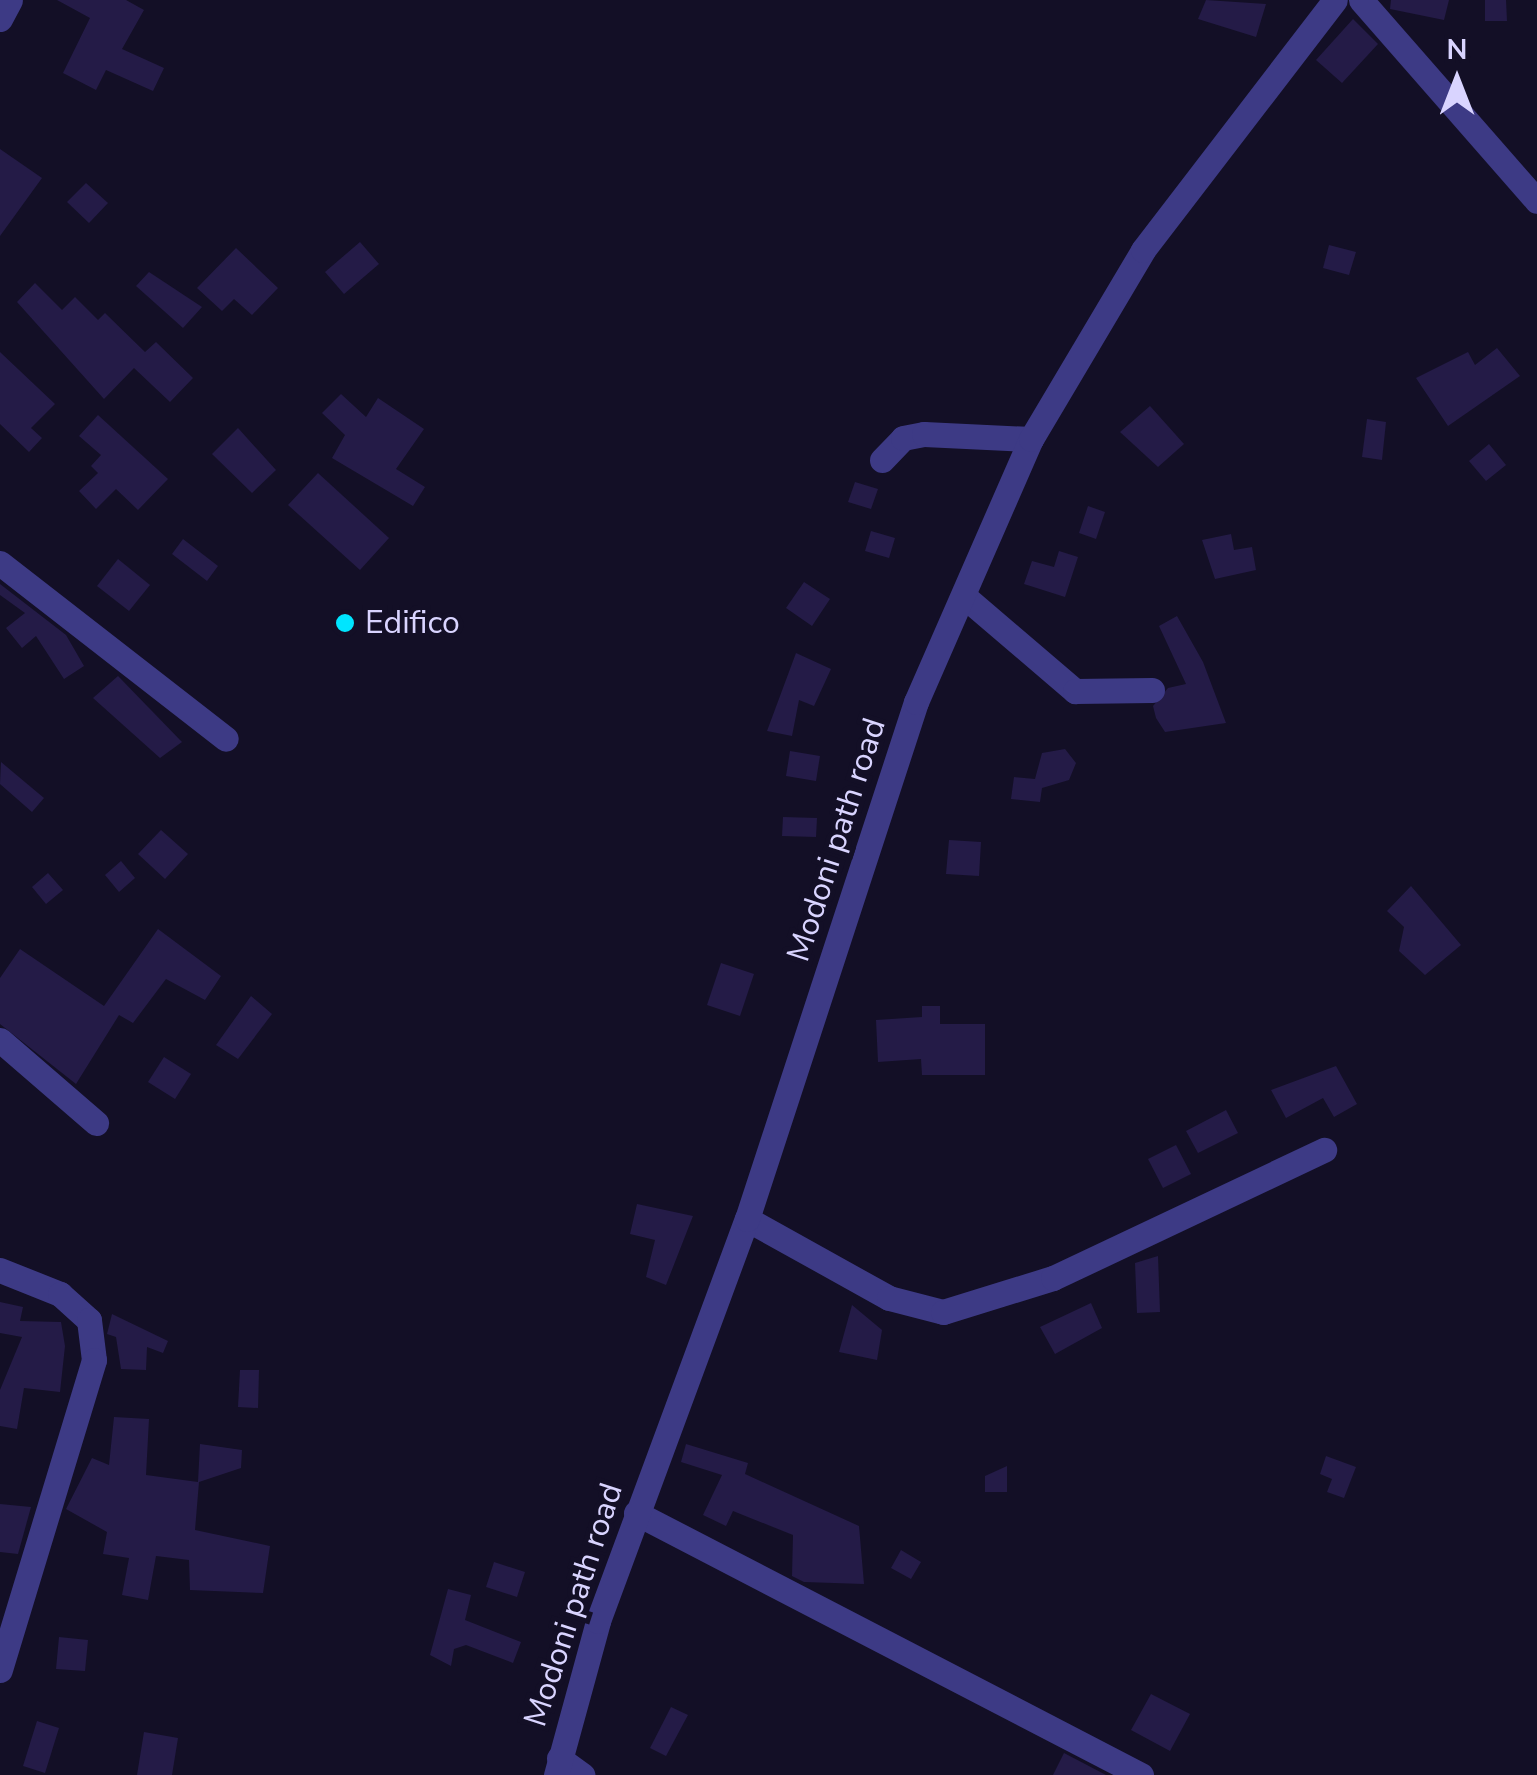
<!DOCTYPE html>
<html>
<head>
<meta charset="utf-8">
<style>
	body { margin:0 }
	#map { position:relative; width:1537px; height:1775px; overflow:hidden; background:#130f26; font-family:"Nunito Sans",sans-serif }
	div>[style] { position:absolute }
	.building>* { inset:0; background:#241b47 }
	.minor>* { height:25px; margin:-12.5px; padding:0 12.5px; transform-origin:12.5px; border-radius:12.5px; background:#3d3a85 }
	.dots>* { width:28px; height:28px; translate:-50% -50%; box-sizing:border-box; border:5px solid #130f26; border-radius:50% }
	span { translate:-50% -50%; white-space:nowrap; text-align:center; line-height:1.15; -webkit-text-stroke:10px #130f26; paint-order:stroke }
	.poi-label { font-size:32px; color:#d9d4ff }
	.left { translate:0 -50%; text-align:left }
	.street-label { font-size:32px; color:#d9d4ff }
	.north { position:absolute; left:1407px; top:30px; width:100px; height:100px; -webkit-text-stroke:8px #130f26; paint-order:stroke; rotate:0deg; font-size:28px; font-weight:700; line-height:40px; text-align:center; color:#d9d4ff }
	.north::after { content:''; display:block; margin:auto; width:35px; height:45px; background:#d9d4ff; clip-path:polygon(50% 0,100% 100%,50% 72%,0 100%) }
</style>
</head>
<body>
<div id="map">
	<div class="building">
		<i style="clip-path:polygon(57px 0,126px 0,144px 10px,122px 49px,164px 68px,153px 91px,106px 70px,96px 90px,63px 73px,90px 18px)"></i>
		<i style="clip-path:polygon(1206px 0,1266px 4px,1256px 37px,1198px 19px)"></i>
		<i style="clip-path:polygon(1391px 0,1449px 0,1444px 20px,1390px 9px)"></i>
		<i style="clip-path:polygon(1485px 0,1506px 0,1507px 21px,1485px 21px)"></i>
		<i style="clip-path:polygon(1353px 19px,1378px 44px,1342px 83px,1316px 60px)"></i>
		<i style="clip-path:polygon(0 149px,42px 178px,0 236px)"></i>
		<i style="clip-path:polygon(86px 183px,108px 203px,89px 223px,67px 202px)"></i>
		<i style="clip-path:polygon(360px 242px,379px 264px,344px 294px,325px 272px)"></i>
		<i style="clip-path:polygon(1329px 245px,1356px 252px,1349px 275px,1323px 268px)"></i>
		<i style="clip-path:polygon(236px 248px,278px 288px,252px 315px,234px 299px,222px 311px,197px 288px)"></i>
		<i style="clip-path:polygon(149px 272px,202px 307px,183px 328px,136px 286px)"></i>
		<i style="clip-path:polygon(35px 283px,62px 310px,75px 297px,98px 320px,105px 313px,145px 352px,156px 342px,193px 378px,170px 402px,134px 368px,104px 399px,17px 302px)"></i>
		<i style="clip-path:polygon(1497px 348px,1520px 376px,1448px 426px,1416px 378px,1468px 352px,1475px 365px)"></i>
		<i style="clip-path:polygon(0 352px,55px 404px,31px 428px,42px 438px,29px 452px,0 424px)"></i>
		<i style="clip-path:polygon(341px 394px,366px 417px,378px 398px,424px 429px,396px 469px,425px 487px,413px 506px,332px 458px,345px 435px,322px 413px)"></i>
		<i style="clip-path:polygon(1150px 406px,1184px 444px,1158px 467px,1120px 432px)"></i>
		<i style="clip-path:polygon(98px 415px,168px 479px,138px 510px,116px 489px,96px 509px,79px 491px,98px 473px,91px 466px,101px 455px,79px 436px)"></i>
		<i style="clip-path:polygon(1367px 419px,1386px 422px,1382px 460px,1362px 457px)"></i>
		<i style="clip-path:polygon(238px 428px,276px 470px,252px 493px,212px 454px)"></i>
		<i style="clip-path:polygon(1489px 444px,1506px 465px,1486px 481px,1469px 461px)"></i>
		<i style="clip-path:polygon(318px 473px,389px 538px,360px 570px,288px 505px)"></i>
		<i style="clip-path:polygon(855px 482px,878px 489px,871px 509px,848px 502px)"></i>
		<i style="clip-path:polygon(1088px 506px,1105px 512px,1096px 539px,1079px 533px)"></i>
		<i style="clip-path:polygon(871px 531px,895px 538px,889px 558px,865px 551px)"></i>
		<i style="clip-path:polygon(1231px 534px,1234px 550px,1252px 547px,1256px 570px,1215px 579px,1202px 540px)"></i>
		<i style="clip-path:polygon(183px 539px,218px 566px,207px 581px,172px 554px)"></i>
		<i style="clip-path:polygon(1059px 551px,1078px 557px,1065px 597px,1024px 584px,1032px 561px,1054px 567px)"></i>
		<i style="clip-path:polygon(118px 559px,150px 585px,129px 611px,97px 586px)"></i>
		<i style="clip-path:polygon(804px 582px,830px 599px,812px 626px,786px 608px)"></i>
		<i style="clip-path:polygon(0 584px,66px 635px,84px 666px,64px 679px,36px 636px,22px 648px,6px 628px,25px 613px,0 595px)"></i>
		<i style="clip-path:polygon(1177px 616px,1203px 662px,1226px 723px,1165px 732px,1156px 718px,1153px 706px,1168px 688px,1186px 684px,1159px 626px)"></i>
		<i style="clip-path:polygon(796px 653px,831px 669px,814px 706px,799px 700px,792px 736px,767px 731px)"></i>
		<i style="clip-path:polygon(118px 676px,182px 742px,160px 758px,93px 698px)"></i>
		<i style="clip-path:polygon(1065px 749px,1076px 763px,1069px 780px,1042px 788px,1040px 802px,1011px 799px,1014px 777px,1035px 779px,1042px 753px)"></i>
		<i style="clip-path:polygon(790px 751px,820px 756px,816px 781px,786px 776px)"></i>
		<i style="clip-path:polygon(1px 762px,44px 798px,32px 812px,0 784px)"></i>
		<i style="clip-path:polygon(783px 817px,817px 818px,816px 837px,782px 836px)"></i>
		<i style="clip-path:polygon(161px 830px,188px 854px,165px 879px,138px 854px)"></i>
		<i style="clip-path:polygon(949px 840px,981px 842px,979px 876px,946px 874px)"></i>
		<i style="clip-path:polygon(121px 861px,135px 878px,119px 892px,105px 875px)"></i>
		<i style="clip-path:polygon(48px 873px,63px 890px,46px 904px,32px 887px)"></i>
		<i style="clip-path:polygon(1411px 886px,1461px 945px,1425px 975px,1399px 951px,1404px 927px,1387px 911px)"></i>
		<i style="clip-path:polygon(158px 929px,221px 976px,205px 1000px,166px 979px,133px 1023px,119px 1015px,76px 1084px,0 1024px,0 978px,20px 949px,104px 1006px)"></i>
		<i style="clip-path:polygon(721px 963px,754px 974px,740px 1016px,707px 1005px)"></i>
		<i style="clip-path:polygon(251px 996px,272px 1014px,238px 1059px,216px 1045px)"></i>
		<i style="clip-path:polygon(922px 1006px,940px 1006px,940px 1024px,985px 1024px,985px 1075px,922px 1075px,921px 1059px,878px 1062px,876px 1020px,922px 1017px)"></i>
		<i style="clip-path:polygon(164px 1057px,191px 1074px,175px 1099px,148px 1082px)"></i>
		<i style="clip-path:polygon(1336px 1066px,1357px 1104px,1334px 1117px,1323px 1098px,1286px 1118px,1271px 1090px)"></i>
		<i style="clip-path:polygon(1226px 1110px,1238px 1133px,1198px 1153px,1186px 1131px)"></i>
		<i style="clip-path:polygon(1176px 1145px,1191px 1174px,1163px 1188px,1148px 1159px)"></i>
		<i style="clip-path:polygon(637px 1204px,693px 1216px,666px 1285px,646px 1277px,655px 1240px,630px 1234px)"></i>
		<i style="clip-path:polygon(1158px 1256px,1160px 1312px,1137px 1313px,1135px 1263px)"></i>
		<i style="clip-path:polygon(0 1302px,23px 1307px,20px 1321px,61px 1322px,65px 1346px,60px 1392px,24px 1388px,17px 1429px,0 1426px,0 1390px,22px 1337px,0 1333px)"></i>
		<i style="clip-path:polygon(1091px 1303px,1102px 1328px,1055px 1354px,1040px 1327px)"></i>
		<i style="clip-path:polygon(852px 1305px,882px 1330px,877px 1360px,839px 1352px)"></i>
		<i style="clip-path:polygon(112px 1314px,168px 1341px,163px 1353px,147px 1347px,146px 1370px,121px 1369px,116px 1337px,107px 1334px)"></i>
		<i style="clip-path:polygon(240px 1370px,259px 1370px,258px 1408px,238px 1407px)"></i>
		<i style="clip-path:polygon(114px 1417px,149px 1419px,146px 1475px,198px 1482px,200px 1444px,242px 1450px,241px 1468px,199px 1482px,195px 1530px,270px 1546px,263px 1593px,190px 1590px,189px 1560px,156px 1556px,148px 1600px,122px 1595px,129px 1558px,103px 1554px,107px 1532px,66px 1509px,92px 1458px,109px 1465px)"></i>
		<i style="clip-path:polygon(686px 1444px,748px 1463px,745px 1474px,859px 1526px,864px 1584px,804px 1582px,792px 1576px,793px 1535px,733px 1511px,726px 1526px,703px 1515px,722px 1475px,681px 1462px)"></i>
		<i style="clip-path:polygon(1326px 1456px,1356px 1467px,1344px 1498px,1327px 1492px,1332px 1479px,1320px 1474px)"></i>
		<i style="clip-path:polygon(1007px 1466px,1007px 1492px,985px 1492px,985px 1476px)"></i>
		<i style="clip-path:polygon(0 1504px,31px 1507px,18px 1554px,0 1552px)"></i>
		<i style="clip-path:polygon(901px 1550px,921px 1562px,911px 1579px,891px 1568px)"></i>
		<i style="clip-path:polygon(494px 1562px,525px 1572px,517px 1597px,486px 1587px)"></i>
		<i style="clip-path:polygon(448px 1589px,471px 1595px,465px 1620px,521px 1642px,513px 1663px,466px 1645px,454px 1649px,451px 1666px,430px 1655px)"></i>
		<i style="clip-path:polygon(59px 1637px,88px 1640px,85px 1671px,56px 1669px)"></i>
		<i style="clip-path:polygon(1151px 1694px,1190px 1714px,1170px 1751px,1131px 1730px)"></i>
		<i style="clip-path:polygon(671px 1707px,688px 1715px,666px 1756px,650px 1748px)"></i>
		<i style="clip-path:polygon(37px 1721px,59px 1728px,45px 1773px,23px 1766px)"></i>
		<i style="clip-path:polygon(144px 1732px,178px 1738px,172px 1775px,137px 1775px)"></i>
		<i style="clip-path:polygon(1064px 1753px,1106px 1775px,1053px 1775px)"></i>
	</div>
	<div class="minor">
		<i style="left:1361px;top:0;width:267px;rotate:48.8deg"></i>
		<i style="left:0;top:19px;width:21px;rotate:-62deg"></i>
		<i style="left:882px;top:460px;width:30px;rotate:-46deg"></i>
		<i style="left:903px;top:438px;width:21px;rotate:-11deg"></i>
		<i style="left:924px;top:434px;width:107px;rotate:2.7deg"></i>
		<i style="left:0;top:563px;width:286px;rotate:37.9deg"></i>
		<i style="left:965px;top:597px;width:145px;rotate:40.5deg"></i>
		<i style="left:1075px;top:691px;width:77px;rotate:-0.7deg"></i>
		<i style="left:0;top:1040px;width:127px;rotate:40.8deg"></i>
		<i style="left:747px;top:1219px;width:162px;rotate:29.1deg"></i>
		<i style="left:889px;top:1298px;width:56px;rotate:14.5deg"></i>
		<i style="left:943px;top:1312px;width:115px;rotate:-17.2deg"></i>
		<i style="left:1053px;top:1278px;width:300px;rotate:-25.3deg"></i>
		<i style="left:0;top:1270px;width:65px;rotate:21.8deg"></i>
		<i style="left:60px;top:1294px;width:39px;rotate:42deg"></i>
		<i style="left:89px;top:1320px;width:40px;rotate:82.9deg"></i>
		<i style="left:94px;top:1360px;width:324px;rotate:106.9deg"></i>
		<i style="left:636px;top:1513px;width:569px;rotate:27.42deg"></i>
		<i style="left:559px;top:1758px;width:29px;rotate:36deg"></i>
		<i style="left:556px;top:1775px;width:160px;rotate:-74.7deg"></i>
		<i style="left:598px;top:1621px;width:429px;rotate:-69.7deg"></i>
		<i style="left:747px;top:1219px;width:544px;rotate:-71.9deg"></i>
		<i style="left:916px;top:702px;width:287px;rotate:-66.4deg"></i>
		<i style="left:1031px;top:439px;width:220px;rotate:-59.3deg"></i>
		<i style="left:1143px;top:250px;width:315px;rotate:-52.5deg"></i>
	</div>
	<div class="dots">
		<i style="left:345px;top:623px;background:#00e5ff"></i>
	</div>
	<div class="poi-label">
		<span class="left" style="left:365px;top:623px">Edifico</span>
	</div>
	<div class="street-label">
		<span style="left:837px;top:840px;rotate:-72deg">Modoni path road</span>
		<span style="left:574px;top:1605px;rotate:-72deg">Modoni path road</span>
	</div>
	<div class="north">N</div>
</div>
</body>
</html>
